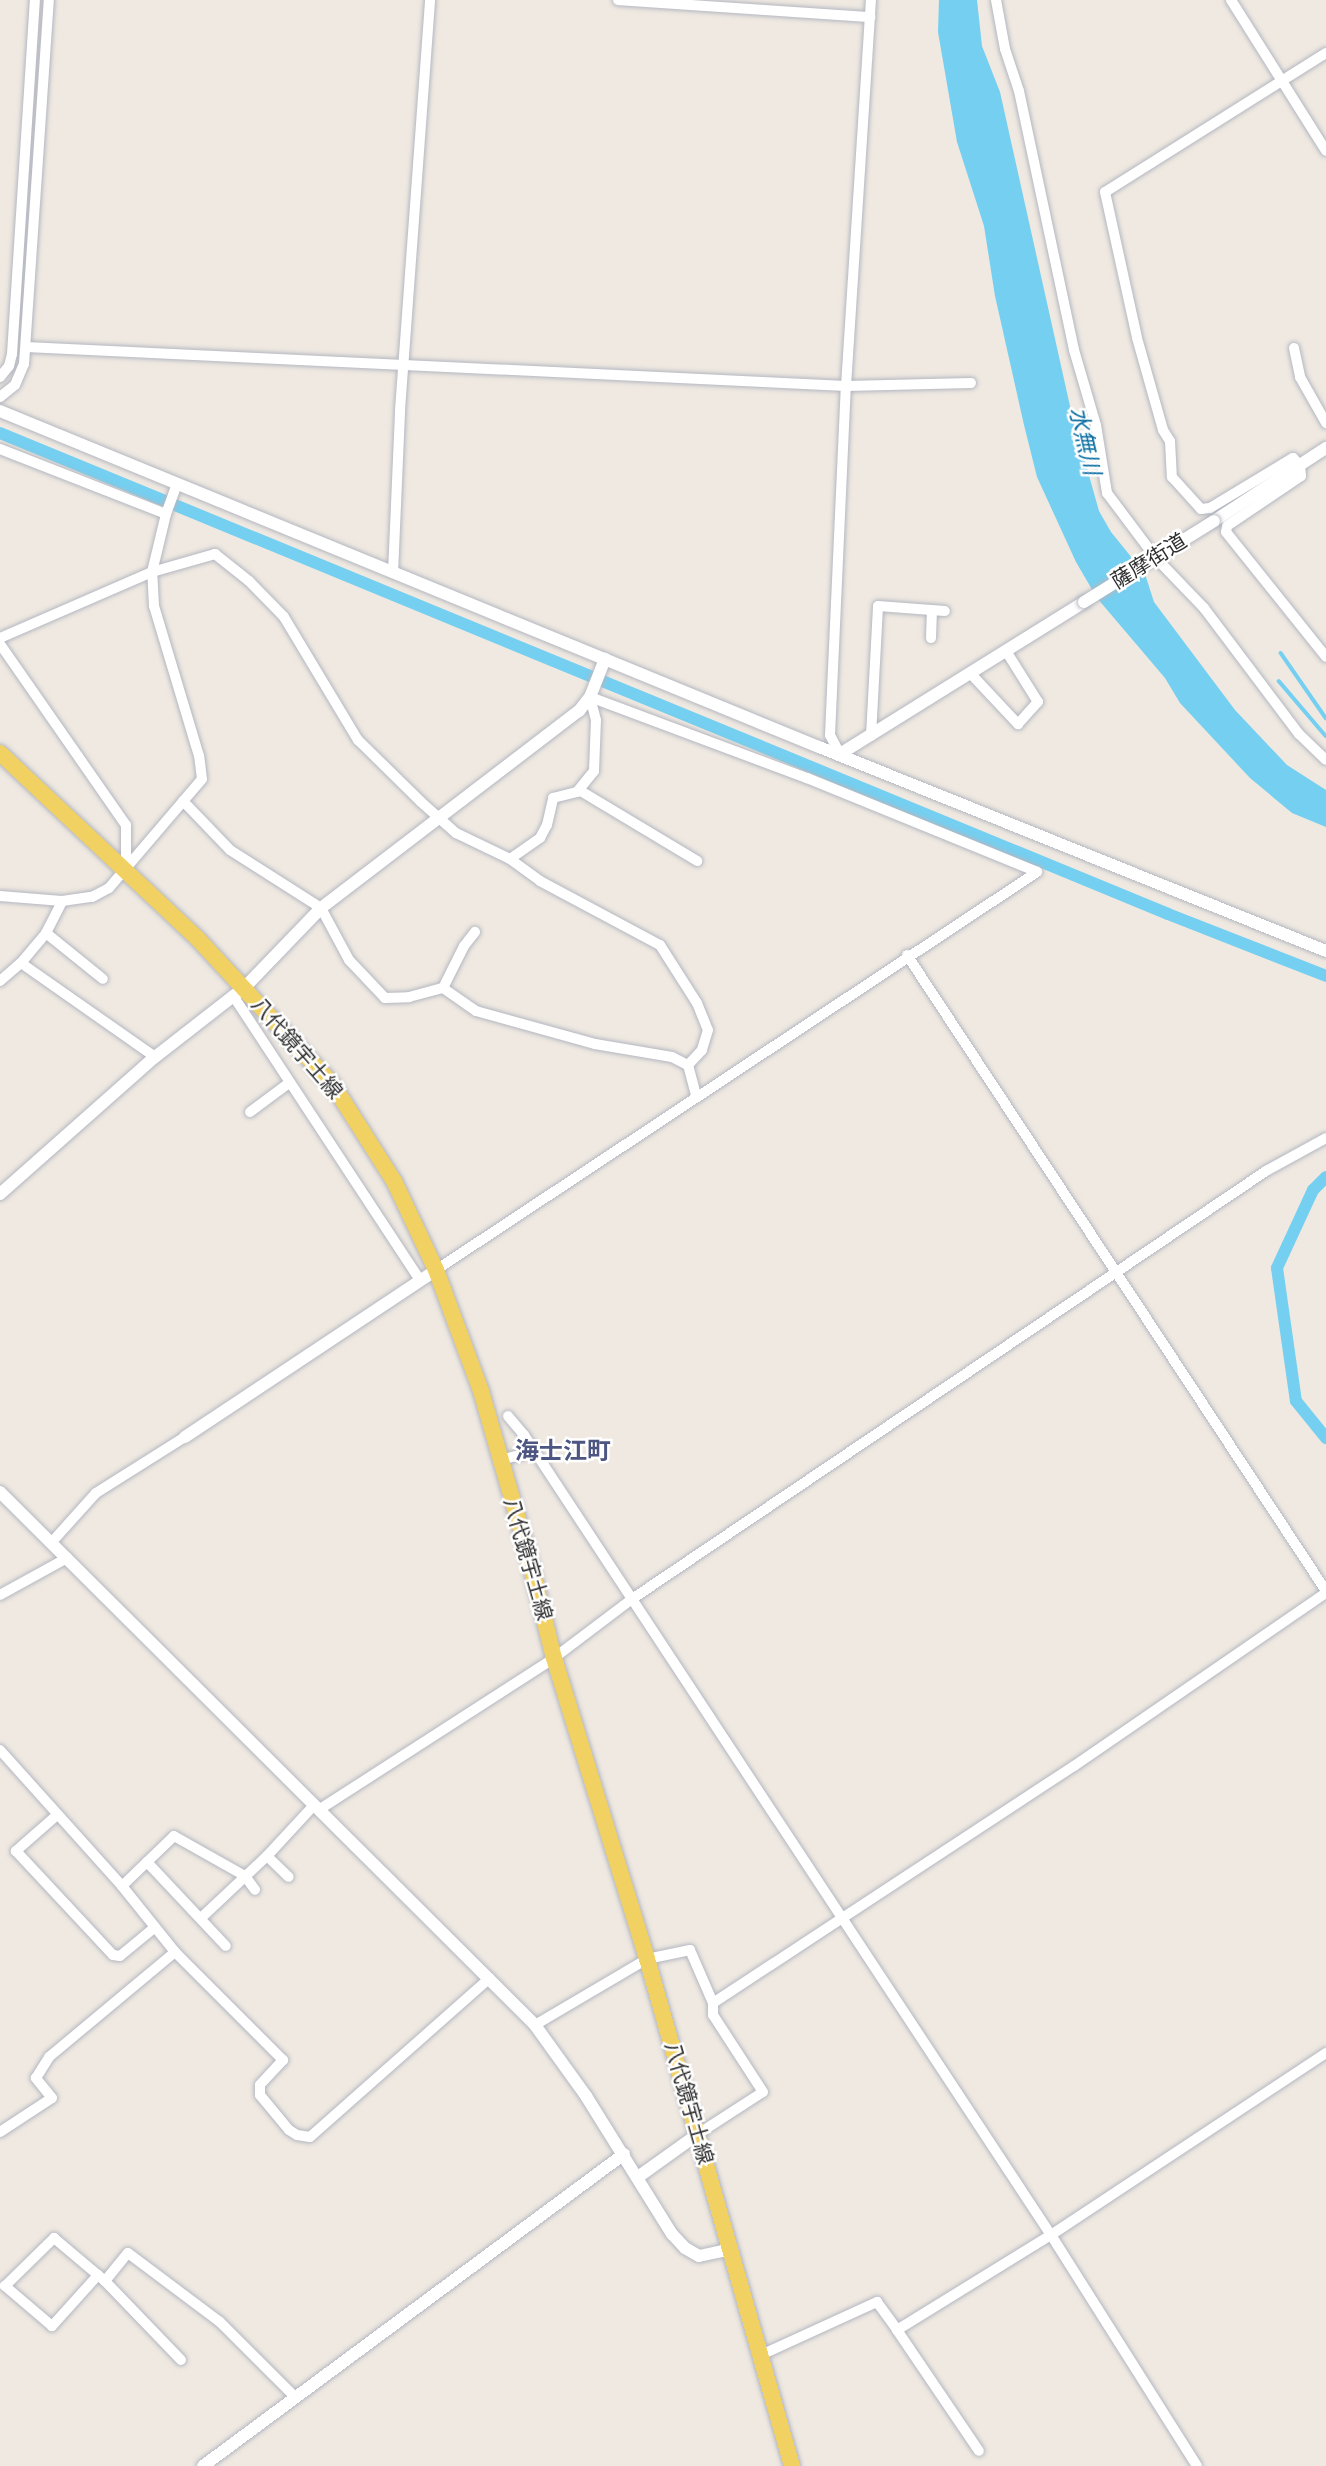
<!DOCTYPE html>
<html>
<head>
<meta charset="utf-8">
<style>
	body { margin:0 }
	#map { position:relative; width:1326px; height:2466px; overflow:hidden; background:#efe9e1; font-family:"DejaVu Sans","Noto Sans JP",sans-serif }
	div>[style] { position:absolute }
	.water>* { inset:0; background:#75cff0 }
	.stream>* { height:3.5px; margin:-1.75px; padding:0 1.75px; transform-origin:1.75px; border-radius:1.75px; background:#75cff0 }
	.canal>* { height:12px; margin:-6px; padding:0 6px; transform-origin:6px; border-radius:6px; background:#75cff0 }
	.roads { filter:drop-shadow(0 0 2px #b4b7c1) drop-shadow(0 0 2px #b4b7c1) }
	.minor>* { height:10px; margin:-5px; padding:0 5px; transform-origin:5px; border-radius:5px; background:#fff }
	.tertiary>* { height:12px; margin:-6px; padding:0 6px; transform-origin:6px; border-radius:6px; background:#fff }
	.primary>* { height:16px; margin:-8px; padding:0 8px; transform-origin:8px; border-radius:8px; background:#f2d163 }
	.bridges { filter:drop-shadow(0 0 2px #b4b7c1) drop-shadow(0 0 2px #b4b7c1) }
	.tertiary-bridge>* { height:12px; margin:-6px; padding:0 6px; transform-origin:6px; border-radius:6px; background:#fff }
	span { translate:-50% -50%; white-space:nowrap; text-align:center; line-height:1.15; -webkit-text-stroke:5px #fff; paint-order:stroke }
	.street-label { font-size:21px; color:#2e2e2e }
	.water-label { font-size:23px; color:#0d6fa3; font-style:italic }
	.quarter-label { font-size:24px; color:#4d5680; font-weight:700 }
</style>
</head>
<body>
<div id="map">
	<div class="water">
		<i style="clip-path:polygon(939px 0,977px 0,982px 46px,1000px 92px,1072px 415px,1099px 511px,1111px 532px,1145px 574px,1154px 602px,1235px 710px,1287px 765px,1326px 790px,1326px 827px,1292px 813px,1250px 778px,1180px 703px,1165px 678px,1097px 598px,1076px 562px,1037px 477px,1024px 425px,995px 296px,984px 226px,957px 142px,938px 32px)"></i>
	</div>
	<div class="stream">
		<i style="left:1281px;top:653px;width:79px;rotate:55.3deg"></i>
		<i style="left:1279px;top:681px;width:72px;rotate:49.5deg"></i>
	</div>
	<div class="canal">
		<i style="left:0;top:433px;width:1263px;rotate:22.38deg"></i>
		<i style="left:1168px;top:914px;width:170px;rotate:21.4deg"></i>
		<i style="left:1326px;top:1177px;width:18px;rotate:135deg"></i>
		<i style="left:1313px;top:1190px;width:86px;rotate:114.8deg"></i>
		<i style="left:1277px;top:1268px;width:134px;rotate:81.9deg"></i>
		<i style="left:1296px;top:1401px;width:48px;rotate:51deg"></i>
	</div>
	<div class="roads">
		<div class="minor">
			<i style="left:618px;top:0;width:253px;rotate:3.9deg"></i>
			<i style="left:996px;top:0;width:50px;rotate:79.6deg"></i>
			<i style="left:1005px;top:49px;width:44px;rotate:71.6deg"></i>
			<i style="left:1019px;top:91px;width:265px;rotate:78deg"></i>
			<i style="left:1074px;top:350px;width:78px;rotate:73.7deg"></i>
			<i style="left:1096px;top:425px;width:69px;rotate:80.8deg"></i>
			<i style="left:1107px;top:493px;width:80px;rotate:53.1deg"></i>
			<i style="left:1155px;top:557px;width:71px;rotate:46.1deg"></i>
			<i style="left:1204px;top:608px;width:158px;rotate:53deg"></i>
			<i style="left:1299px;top:734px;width:37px;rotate:44deg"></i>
			<i style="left:1231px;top:0;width:178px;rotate:57.8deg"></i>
			<i style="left:1326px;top:53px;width:261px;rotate:147.8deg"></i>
			<i style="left:1105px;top:192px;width:149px;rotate:77.6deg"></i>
			<i style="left:1137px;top:338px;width:96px;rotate:74.2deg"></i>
			<i style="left:1163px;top:430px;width:13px;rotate:58deg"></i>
			<i style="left:1170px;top:441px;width:36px;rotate:87deg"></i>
			<i style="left:1172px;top:477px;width:43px;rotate:47.8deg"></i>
			<i style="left:1201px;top:509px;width:9px;rotate:-6deg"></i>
			<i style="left:1210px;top:508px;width:97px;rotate:-31.1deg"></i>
			<i style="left:1293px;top:458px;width:10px;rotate:45deg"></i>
			<i style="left:1300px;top:465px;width:11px;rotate:85deg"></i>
			<i style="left:1301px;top:476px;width:89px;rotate:146deg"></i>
			<i style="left:1227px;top:526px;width:6px;rotate:99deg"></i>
			<i style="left:1226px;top:532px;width:160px;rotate:51.3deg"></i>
			<i style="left:26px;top:347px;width:821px;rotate:2.72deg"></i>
			<i style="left:846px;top:386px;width:125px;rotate:-1.4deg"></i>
			<i style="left:1294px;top:348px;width:30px;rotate:78deg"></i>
			<i style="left:1300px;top:377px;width:53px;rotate:60.5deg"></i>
			<i style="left:0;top:377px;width:14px;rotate:-51deg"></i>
			<i style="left:9px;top:366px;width:12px;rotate:-76deg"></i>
			<i style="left:12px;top:354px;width:355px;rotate:-86.3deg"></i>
			<i style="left:0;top:397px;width:19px;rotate:-39deg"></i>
			<i style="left:15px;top:385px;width:23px;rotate:-67deg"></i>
			<i style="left:24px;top:364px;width:365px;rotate:-86.1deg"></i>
			<i style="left:0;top:449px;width:178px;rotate:21.4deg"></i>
			<i style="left:393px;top:573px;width:163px;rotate:-87.5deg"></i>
			<i style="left:400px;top:410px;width:411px;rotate:-85.8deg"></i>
			<i style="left:0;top:638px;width:166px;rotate:-23.5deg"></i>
			<i style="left:152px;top:572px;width:66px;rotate:-15.9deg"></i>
			<i style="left:215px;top:554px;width:43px;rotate:38.5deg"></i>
			<i style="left:249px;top:581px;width:50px;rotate:45.8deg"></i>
			<i style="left:284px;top:617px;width:144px;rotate:59deg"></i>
			<i style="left:358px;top:740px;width:88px;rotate:44.5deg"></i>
			<i style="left:421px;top:802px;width:47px;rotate:41.5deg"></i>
			<i style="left:456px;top:833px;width:60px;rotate:25.7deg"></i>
			<i style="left:510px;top:859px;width:37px;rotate:36deg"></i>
			<i style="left:540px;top:881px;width:136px;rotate:28.1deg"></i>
			<i style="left:660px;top:945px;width:69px;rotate:57.5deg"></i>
			<i style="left:697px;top:1003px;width:29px;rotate:68deg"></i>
			<i style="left:708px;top:1030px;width:21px;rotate:107deg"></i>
			<i style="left:702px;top:1050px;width:21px;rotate:133deg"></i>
			<i style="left:931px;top:638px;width:28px;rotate:-88deg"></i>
			<i style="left:0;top:644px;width:221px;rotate:55.2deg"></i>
			<i style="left:126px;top:825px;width:44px;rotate:90deg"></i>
			<i style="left:971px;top:674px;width:69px;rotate:46.8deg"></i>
			<i style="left:1018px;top:724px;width:30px;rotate:-48deg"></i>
			<i style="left:1038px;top:702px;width:60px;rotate:-122.1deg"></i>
			<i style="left:590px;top:697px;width:232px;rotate:20.5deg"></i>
			<i style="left:807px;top:778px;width:248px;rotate:22.2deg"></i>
			<i style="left:871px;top:736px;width:130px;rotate:-86.9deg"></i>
			<i style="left:878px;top:606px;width:67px;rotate:4.3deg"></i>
			<i style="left:840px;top:754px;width:21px;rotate:-118deg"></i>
			<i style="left:830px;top:735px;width:349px;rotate:-87.4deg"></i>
			<i style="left:846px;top:386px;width:387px;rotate:-86.3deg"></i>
			<i style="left:579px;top:790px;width:138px;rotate:31deg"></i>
			<i style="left:183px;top:801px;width:68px;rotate:46.2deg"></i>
			<i style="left:230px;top:850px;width:108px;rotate:32.5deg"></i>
			<i style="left:321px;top:908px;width:59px;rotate:61.7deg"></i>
			<i style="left:349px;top:960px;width:52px;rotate:46.5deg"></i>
			<i style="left:385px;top:998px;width:24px;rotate:-2deg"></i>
			<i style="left:409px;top:997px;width:35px;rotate:-15deg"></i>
			<i style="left:443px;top:988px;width:40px;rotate:34.9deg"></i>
			<i style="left:476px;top:1011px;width:123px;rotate:15.5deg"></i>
			<i style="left:595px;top:1044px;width:78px;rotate:9.6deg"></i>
			<i style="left:672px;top:1057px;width:18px;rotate:27deg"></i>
			<i style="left:510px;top:859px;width:37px;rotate:-35deg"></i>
			<i style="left:540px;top:838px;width:15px;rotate:-62deg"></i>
			<i style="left:547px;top:825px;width:28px;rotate:-77deg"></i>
			<i style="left:553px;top:798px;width:25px;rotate:-14deg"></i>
			<i style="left:577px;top:792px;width:27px;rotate:-51deg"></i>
			<i style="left:594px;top:771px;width:51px;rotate:-87.8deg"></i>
			<i style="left:596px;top:720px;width:24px;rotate:-105deg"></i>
			<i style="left:0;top:896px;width:62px;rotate:4.6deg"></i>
			<i style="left:62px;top:901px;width:30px;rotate:-8deg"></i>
			<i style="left:92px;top:897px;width:19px;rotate:-28deg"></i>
			<i style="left:109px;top:888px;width:143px;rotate:-49.5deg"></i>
			<i style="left:202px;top:779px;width:23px;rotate:-97deg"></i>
			<i style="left:199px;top:756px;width:157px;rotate:-106.7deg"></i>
			<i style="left:154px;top:606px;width:34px;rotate:-93deg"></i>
			<i style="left:152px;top:572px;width:60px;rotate:-76.4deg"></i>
			<i style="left:166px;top:514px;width:32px;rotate:-70deg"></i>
			<i style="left:46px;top:933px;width:73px;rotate:38.9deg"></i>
			<i style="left:907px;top:955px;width:762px;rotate:56.62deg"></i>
			<i style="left:21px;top:963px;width:164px;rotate:35deg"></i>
			<i style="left:0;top:981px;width:28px;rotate:-41deg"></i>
			<i style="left:21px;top:963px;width:39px;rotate:-50deg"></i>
			<i style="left:46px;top:933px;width:36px;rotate:-63deg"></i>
			<i style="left:443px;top:988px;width:47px;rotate:-63.4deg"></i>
			<i style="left:464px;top:946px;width:18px;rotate:-52deg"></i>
			<i style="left:234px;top:997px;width:339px;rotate:56.7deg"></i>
			<i style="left:688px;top:1065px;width:31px;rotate:75deg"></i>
			<i style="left:250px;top:1112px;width:49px;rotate:-36.6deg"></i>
			<i style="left:436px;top:1270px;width:721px;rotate:-33.51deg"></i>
			<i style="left:508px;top:1416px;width:25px;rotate:50deg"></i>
			<i style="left:524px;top:1435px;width:958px;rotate:56.63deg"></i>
			<i style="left:1051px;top:2235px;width:273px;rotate:57.7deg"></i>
			<i style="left:500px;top:1460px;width:36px;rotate:-14deg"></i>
			<i style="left:51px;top:1543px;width:67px;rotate:-48deg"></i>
			<i style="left:96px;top:1493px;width:105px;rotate:-32.2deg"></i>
			<i style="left:0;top:1595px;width:77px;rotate:-28.9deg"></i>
			<i style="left:0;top:1750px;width:183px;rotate:48.1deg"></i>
			<i style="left:122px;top:1886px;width:85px;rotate:51.2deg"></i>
			<i style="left:175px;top:1952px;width:153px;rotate:45deg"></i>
			<i style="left:283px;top:2060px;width:34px;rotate:133deg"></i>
			<i style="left:260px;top:2085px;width:10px;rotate:90deg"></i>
			<i style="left:260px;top:2095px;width:45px;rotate:50.4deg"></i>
			<i style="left:289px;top:2130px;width:9px;rotate:32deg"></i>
			<i style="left:297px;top:2135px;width:13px;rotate:9deg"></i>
			<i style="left:310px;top:2137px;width:240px;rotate:-41.5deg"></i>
			<i style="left:320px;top:1809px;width:278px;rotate:-32.8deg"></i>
			<i style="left:554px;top:1658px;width:98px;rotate:-37.1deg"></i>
			<i style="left:632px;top:1599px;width:765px;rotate:-34.02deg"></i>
			<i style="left:1266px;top:1171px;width:68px;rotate:-28.8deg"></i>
			<i style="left:57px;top:1815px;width:55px;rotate:138.7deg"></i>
			<i style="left:16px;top:1851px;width:142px;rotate:47deg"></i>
			<i style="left:113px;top:1955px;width:7px;rotate:8deg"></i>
			<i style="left:120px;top:1956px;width:45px;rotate:-39.6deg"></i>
			<i style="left:267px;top:1856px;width:30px;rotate:44deg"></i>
			<i style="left:147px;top:1862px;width:115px;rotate:46.8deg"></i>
			<i style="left:122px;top:1886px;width:72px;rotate:-43.9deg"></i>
			<i style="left:174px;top:1836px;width:81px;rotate:29.4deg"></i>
			<i style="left:245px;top:1876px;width:17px;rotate:54deg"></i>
			<i style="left:201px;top:1918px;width:91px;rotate:-43.2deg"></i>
			<i style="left:267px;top:1856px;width:69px;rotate:-47.3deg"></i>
			<i style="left:535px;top:2025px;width:130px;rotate:-30.5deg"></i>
			<i style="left:647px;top:1959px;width:44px;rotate:-11.8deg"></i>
			<i style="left:690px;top:1950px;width:58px;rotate:66.5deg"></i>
			<i style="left:713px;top:2003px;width:432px;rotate:-33.3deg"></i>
			<i style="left:1074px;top:1766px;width:306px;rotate:-34.5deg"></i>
			<i style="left:0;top:2132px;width:62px;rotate:-33.2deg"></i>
			<i style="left:52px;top:2098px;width:26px;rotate:-129deg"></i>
			<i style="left:36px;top:2078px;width:25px;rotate:-58deg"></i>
			<i style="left:49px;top:2057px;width:164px;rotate:-39.8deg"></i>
			<i style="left:698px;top:2134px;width:77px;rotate:-32.9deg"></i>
			<i style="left:763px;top:2092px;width:92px;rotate:-123deg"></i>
			<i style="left:713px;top:2015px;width:12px;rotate:-90deg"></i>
			<i style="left:98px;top:2275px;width:69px;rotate:132deg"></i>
			<i style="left:52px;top:2326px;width:62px;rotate:-139.6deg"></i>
			<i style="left:5px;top:2286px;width:69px;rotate:-44.4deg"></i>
			<i style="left:54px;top:2238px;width:57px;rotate:40.1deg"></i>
			<i style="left:98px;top:2275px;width:9px;rotate:41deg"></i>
			<i style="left:897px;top:2330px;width:146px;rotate:55.9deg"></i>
			<i style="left:761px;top:2355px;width:128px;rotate:-24.6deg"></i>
			<i style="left:877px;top:2302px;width:34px;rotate:54deg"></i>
			<i style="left:897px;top:2330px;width:181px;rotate:-31.7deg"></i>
			<i style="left:1051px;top:2235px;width:330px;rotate:-33.5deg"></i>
			<i style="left:181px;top:2360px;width:110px;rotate:-133.9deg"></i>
			<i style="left:105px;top:2281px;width:36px;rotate:-51deg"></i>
			<i style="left:128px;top:2253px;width:115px;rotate:36.9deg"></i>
			<i style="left:220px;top:2322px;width:105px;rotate:45deg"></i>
		</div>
		<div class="tertiary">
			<i style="left:0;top:411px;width:885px;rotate:22.31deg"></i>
			<i style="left:819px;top:747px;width:547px;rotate:21.92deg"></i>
			<i style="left:1214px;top:521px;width:134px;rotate:-33.1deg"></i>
			<i style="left:840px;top:754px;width:287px;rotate:-31.9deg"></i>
			<i style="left:0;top:1194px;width:207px;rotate:-41.5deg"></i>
			<i style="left:155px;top:1057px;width:114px;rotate:-37.9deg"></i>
			<i style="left:245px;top:987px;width:110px;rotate:-46.1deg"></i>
			<i style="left:321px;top:908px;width:325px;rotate:-37.4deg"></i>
			<i style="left:579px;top:711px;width:18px;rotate:-52deg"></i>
			<i style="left:590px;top:697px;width:41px;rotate:-68.5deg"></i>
			<i style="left:185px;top:1437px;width:301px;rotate:-33.6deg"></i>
			<i style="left:0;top:1492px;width:755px;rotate:44.89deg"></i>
			<i style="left:535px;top:2025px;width:87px;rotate:54.3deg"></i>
			<i style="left:586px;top:2096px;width:163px;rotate:58.1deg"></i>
			<i style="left:672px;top:2234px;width:19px;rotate:47deg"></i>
			<i style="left:685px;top:2248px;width:16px;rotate:30deg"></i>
			<i style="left:699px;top:2256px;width:34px;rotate:-12deg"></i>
			<i style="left:638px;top:2177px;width:74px;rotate:-35.6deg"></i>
			<i style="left:203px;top:2466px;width:524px;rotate:-36.54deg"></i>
		</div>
		<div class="primary">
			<i style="left:0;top:753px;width:270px;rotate:43.2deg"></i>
			<i style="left:197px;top:938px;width:200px;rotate:47.2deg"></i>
			<i style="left:333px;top:1085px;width:114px;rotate:57.6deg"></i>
			<i style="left:394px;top:1181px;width:98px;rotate:64.7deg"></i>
			<i style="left:436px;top:1270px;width:129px;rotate:69.6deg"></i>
			<i style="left:481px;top:1391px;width:166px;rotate:73.9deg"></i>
			<i style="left:527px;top:1550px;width:111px;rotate:76deg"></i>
			<i style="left:554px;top:1658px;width:315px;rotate:72.8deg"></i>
			<i style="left:647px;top:1959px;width:527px;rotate:74.04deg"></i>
		</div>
	</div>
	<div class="bridges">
		<div class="tertiary-bridge">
			<i style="left:1084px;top:602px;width:153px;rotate:-31.9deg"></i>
		</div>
	</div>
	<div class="street-label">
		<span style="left:1149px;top:561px;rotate:-32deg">薩摩街道</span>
		<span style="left:297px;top:1048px;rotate:49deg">八代鏡宇土線</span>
		<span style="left:528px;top:1559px;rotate:74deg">八代鏡宇土線</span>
		<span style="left:689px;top:2103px;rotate:74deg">八代鏡宇土線</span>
	</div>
	<div class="water-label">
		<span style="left:1085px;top:441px;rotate:77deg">水無川</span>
	</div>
	<div class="quarter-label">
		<span style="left:563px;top:1452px">海士江町</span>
	</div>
</div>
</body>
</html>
